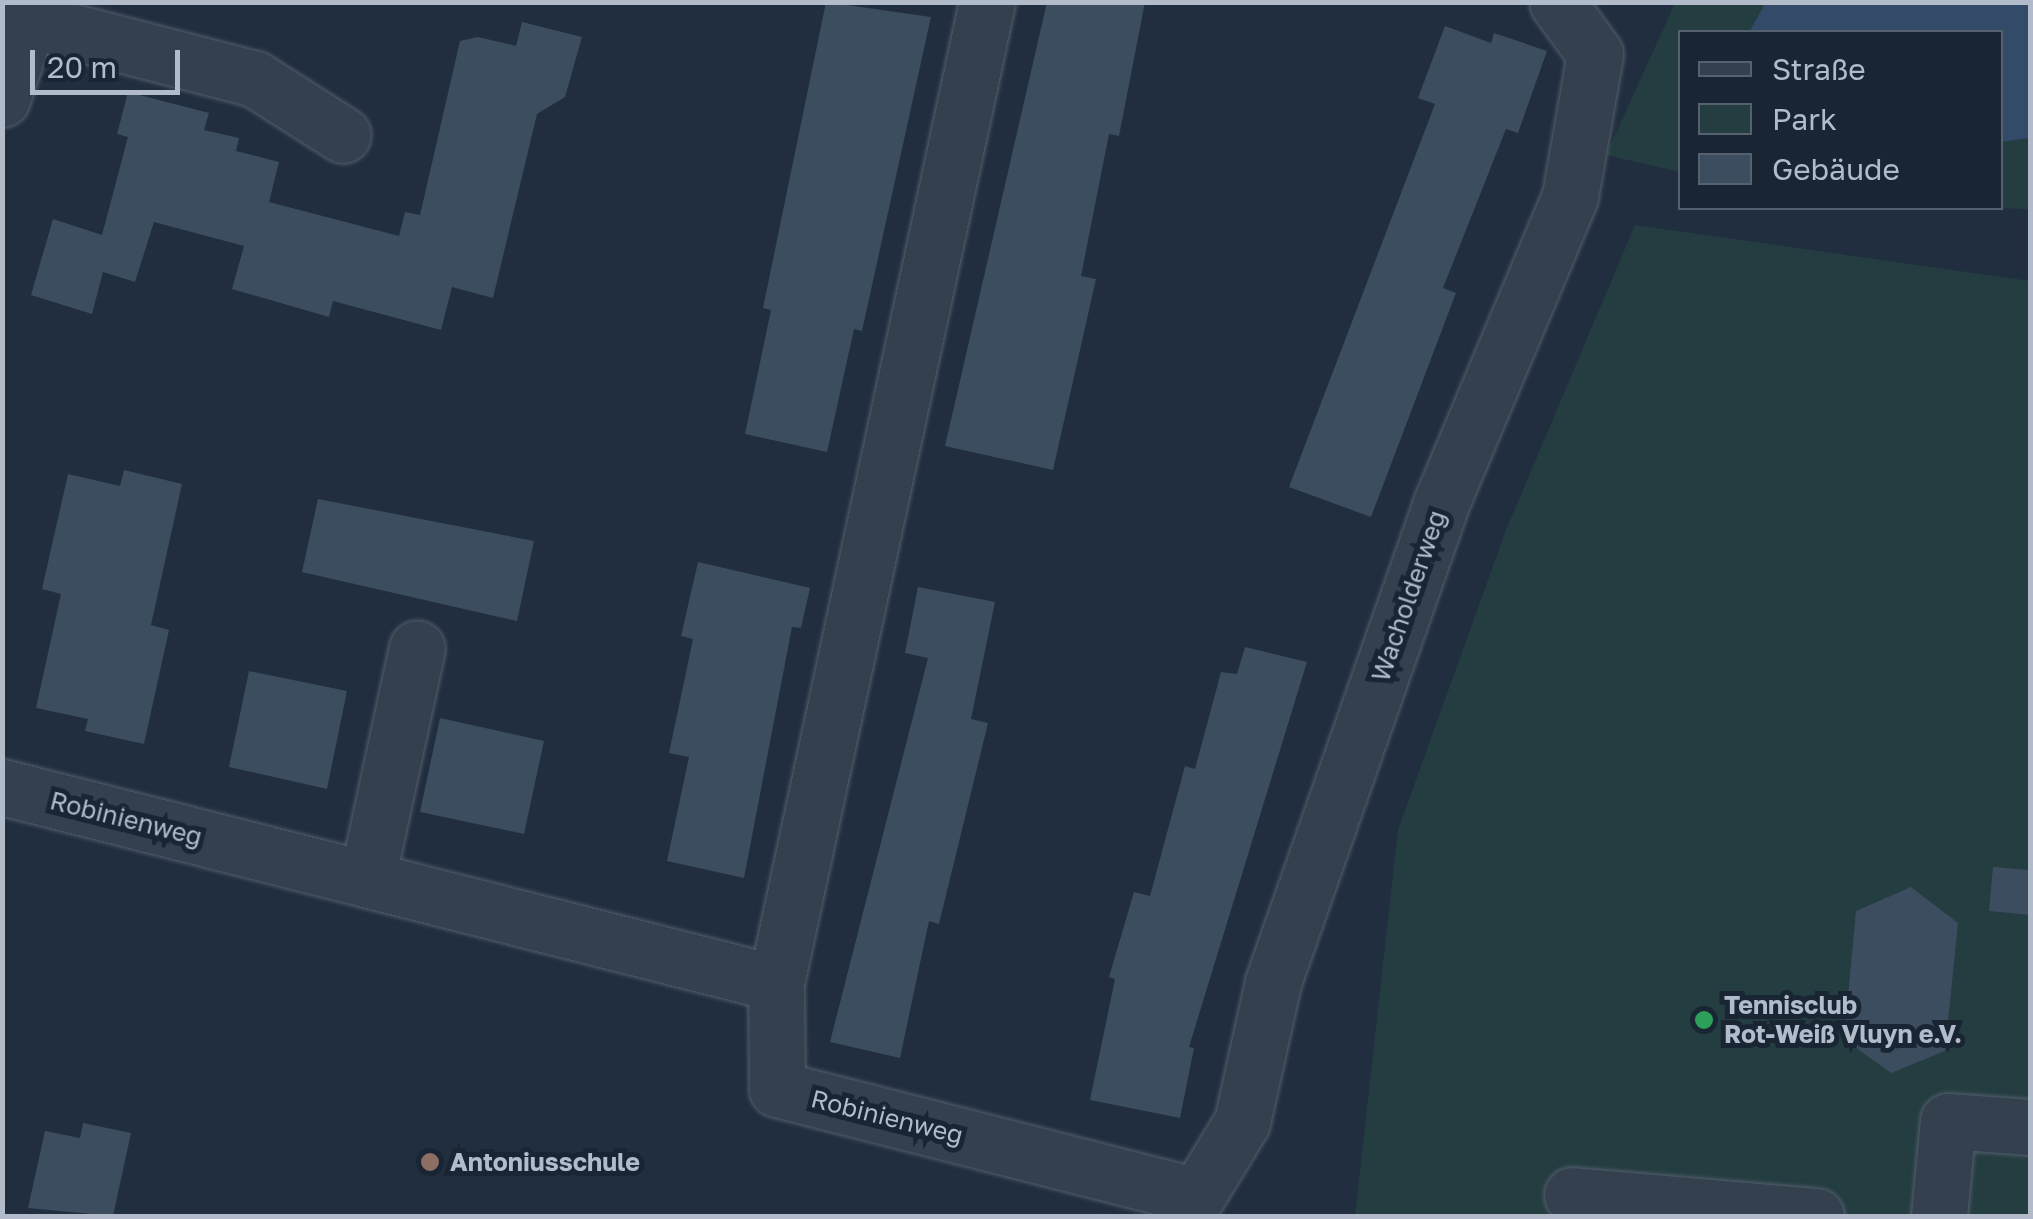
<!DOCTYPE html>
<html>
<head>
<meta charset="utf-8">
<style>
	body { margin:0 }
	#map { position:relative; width:2033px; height:1219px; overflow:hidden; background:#212e3f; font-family:"Golos Text",sans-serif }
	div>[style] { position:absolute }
	.green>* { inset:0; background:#233d40 }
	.water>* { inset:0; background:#334a68 }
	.building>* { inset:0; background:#3c4d5f }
	.roads { filter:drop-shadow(0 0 2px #535e6d) drop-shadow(0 0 2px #535e6d) }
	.minor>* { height:55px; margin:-27.5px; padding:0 27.5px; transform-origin:27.5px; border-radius:27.5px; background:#35404f }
	.dots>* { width:28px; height:28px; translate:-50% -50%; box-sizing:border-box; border:5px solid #1a2534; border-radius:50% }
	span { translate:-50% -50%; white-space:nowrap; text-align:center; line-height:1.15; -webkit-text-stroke:10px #1a2534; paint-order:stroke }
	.street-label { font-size:25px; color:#b1bbca }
	.poi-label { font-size:25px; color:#b1bbca; font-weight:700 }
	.left { translate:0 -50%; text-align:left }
	.frame { position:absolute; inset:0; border:5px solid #b1bbca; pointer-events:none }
	.legend { position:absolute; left:1678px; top:30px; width:325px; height:180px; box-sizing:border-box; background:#1a2534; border:2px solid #566170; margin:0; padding:12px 18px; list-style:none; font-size:30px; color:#b1bbca }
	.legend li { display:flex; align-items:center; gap:20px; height:50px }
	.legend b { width:50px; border:2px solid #566170 }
	.scale { position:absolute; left:30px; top:50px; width:150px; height:45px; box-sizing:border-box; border:5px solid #b1bbca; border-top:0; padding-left:12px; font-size:30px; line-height:35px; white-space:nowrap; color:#b1bbca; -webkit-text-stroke:8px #1a2534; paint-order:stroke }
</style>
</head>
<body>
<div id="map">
	<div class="green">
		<i style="clip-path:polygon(1675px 3px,1766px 3px,1749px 32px,1680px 32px,1680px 172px,1606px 155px)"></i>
		<i style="clip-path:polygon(2030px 138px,2030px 209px,1987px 208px,2000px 208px,2001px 142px)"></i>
		<i style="clip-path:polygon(1635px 225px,2030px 281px,2030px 1216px,1355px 1216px,1398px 830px,1506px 530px)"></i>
	</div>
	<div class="water">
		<i style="clip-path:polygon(1766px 2px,2030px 3px,2030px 138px,2001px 142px,2000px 32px,1749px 32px)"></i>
	</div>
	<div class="building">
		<i style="clip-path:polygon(826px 2px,931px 17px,862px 331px,854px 329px,827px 452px,745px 434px,771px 310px,763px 308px)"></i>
		<i style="clip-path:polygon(1047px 2px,1145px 2px,1119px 136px,1109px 134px,1081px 276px,1096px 279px,1053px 470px,945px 446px)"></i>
		<i style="clip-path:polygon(522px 22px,582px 37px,565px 97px,537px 114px,493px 298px,452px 287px,441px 330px,333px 301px,329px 317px,232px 289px,244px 246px,154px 222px,135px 282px,103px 272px,92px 314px,31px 295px,53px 219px,102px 235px,128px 137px,117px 134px,128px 92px,209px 113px,204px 130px,239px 138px,236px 151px,279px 162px,269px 202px,399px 236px,405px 212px,420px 215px,460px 41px,478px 37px,516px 46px)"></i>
		<i style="clip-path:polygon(1445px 26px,1491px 43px,1494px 33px,1547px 51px,1518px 133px,1506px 129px,1443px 288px,1456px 293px,1371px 517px,1289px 487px,1435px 104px,1418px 98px)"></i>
		<i style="clip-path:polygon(124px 470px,182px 484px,151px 625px,169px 630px,144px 744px,85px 731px,88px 719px,36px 708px,61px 594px,42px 589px,68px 474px,120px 486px)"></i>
		<i style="clip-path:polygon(318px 499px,534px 541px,517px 621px,302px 572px)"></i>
		<i style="clip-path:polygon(698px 562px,810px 588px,801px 628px,792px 627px,744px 878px,667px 861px,689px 757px,669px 753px,693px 639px,681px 636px)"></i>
		<i style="clip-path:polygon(918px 587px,995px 602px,971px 719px,988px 723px,939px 924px,929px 921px,900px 1058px,830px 1042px,928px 658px,905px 653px)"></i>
		<i style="clip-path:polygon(1245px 647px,1307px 662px,1189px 1047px,1194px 1048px,1180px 1118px,1090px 1100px,1115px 979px,1109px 977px,1134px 892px,1150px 896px,1185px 766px,1195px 769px,1221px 672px,1237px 674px)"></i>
		<i style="clip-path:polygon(249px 671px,347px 691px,327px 789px,229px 767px)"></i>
		<i style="clip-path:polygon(440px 718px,544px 741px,524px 834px,420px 812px)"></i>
		<i style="clip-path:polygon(1993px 867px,2030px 870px,2030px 915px,1989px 911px)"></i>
		<i style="clip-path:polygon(1911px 887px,1958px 923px,1945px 1051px,1891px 1073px,1844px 1039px,1856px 911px)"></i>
		<i style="clip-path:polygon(83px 1123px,131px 1133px,113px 1216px,28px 1208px,45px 1131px,80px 1138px)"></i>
	</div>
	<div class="roads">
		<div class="minor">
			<i style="left:28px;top:20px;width:235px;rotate:14.6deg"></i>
			<i style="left:255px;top:79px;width:104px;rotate:32.5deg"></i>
			<i style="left:2px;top:99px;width:102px;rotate:-71.7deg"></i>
			<i style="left:2px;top:787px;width:798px;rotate:14.21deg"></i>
			<i style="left:776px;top:983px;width:106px;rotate:89.5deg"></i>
			<i style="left:777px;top:1089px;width:433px;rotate:14.3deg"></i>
			<i style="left:367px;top:879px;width:236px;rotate:-77.8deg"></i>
			<i style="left:776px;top:983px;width:1003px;rotate:-77.86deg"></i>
			<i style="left:1572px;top:1195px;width:245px;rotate:4.9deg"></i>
			<i style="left:1197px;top:1196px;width:87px;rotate:-58.7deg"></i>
			<i style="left:1242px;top:1122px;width:143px;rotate:-77.5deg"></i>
			<i style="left:1273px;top:982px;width:510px;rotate:-70.64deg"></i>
			<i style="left:1442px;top:501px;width:331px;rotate:-67.2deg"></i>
			<i style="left:1570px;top:196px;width:144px;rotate:-80deg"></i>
			<i style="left:1595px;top:54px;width:64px;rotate:-126.2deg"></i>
			<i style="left:1939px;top:1216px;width:95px;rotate:-84.6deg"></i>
			<i style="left:1948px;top:1121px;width:82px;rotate:4.2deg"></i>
		</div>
	</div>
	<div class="dots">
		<i style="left:1704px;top:1020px;background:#2e9e5b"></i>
		<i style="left:430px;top:1162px;background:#8d6e63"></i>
	</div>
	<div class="street-label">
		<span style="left:1409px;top:596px;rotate:-71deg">Wacholderweg</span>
		<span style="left:126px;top:819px;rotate:14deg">Robinienweg</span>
		<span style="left:887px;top:1117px;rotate:14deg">Robinienweg</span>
	</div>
	<div class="poi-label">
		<span class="left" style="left:1724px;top:1020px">Tennisclub<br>Rot-Weiß Vluyn e.V.</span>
		<span class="left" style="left:450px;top:1162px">Antoniusschule</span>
	</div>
	<div class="frame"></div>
	<ul class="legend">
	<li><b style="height:12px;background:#35404f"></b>Straße</li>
	<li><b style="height:28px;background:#233d40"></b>Park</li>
	<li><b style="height:28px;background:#3c4d5f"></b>Gebäude</li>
	</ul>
	<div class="scale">20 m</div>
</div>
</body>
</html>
